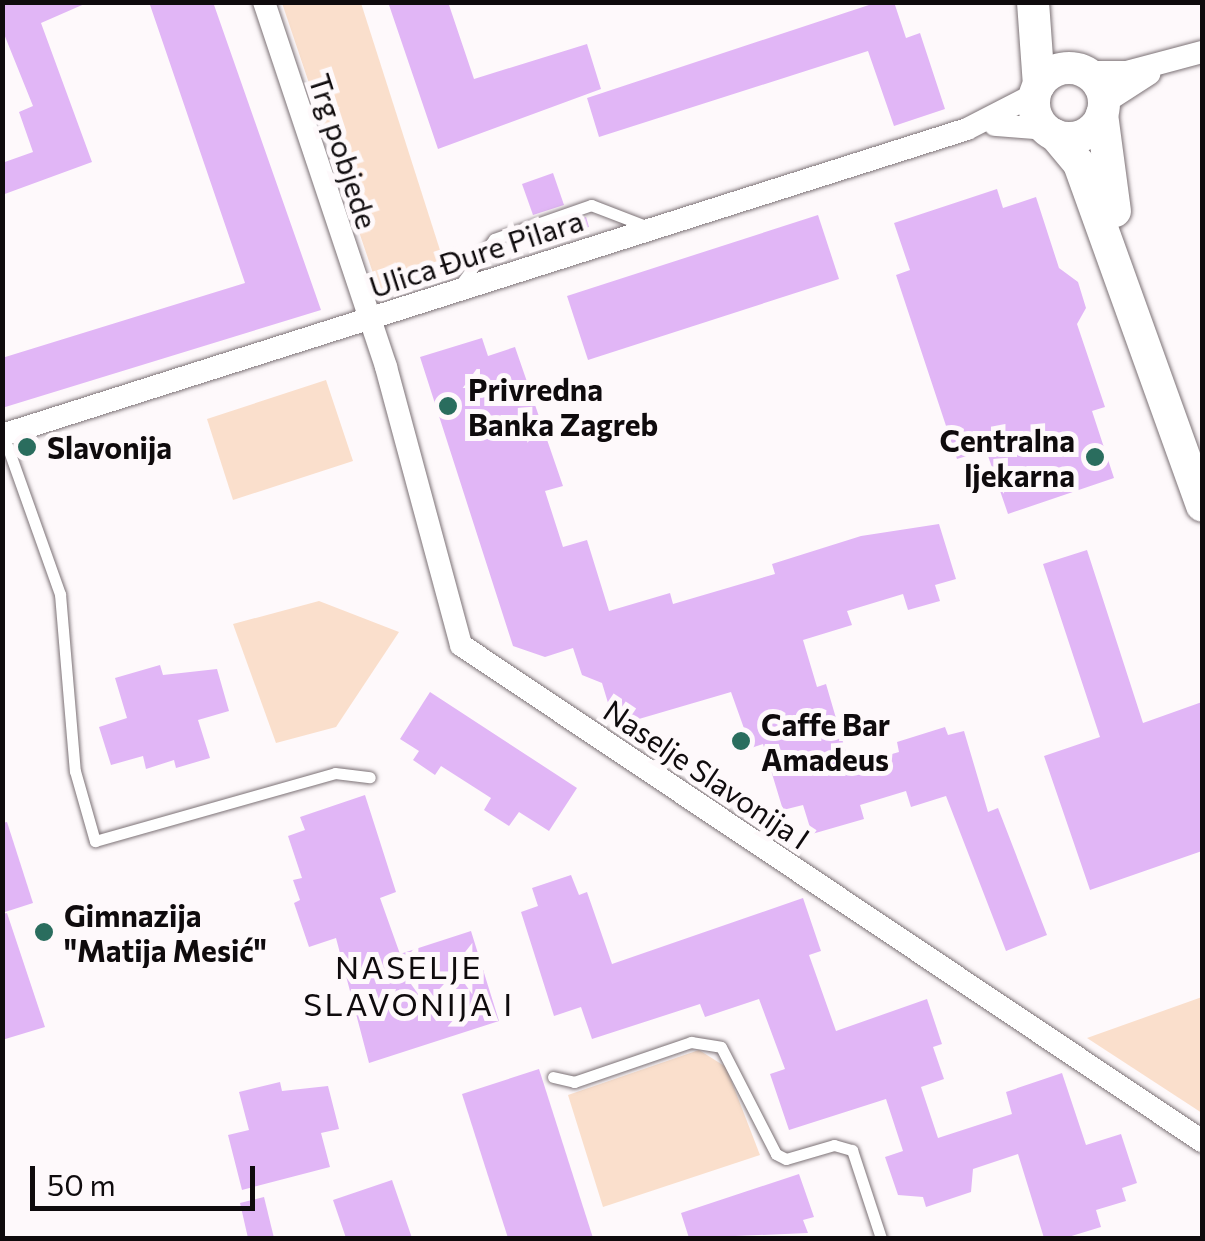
<!DOCTYPE html>
<html>
<head>
<meta charset="utf-8">
<style>
	body { margin:0 }
	#map { position:relative; width:1205px; height:1241px; overflow:hidden; background:#fef9fb; font-family:Commissioner,sans-serif }
	div>[style] { position:absolute }
	.green>* { inset:0; background:#fadfcc }
	.building>* { inset:0; background:#e1b6f6 }
	.roads { filter:drop-shadow(0 0 2px #7c7276) drop-shadow(0 0 2px #7c7276) }
	.lane>* { height:11px; margin:-5.5px; padding:0 5.5px; transform-origin:5.5px; border-radius:5.5px; background:#fff }
	.street>* { height:22px; margin:-11px; padding:0 11px; transform-origin:11px; border-radius:11px; background:#fff }
	.secondary>* { height:32px; margin:-16px; padding:0 16px; transform-origin:16px; border-radius:16px; background:#fff }
	.secondary>.ring { margin:-16px; padding:0; box-sizing:content-box; background:none; border:32px solid #fff; border-radius:50% }
	.dots>* { width:28px; height:28px; translate:-50% -50%; box-sizing:border-box; border:5px solid #fef9fb; border-radius:50% }
	span { translate:-50% -50%; white-space:nowrap; text-align:center; line-height:1.15; -webkit-text-stroke:10px #fef9fb; paint-order:stroke }
	.street-label { font-size:30px; color:#0f0b0d }
	.poi-label { font-size:30px; color:#0f0b0d; font-weight:700 }
	.left { translate:0 -50%; text-align:left }
	.right { translate:-100% -50%; text-align:right }
	.neighbourhood-label { font-size:32px; color:#0f0b0d; letter-spacing:2.5px }
	.frame { position:absolute; inset:0; border:5px solid #0f0b0d; pointer-events:none }
	.scale { position:absolute; left:30px; top:1166px; width:225px; height:45px; box-sizing:border-box; border:5px solid #0f0b0d; border-top:0; padding-left:12px; font-size:30px; line-height:35px; white-space:nowrap; color:#0f0b0d; -webkit-text-stroke:8px #fef9fb; paint-order:stroke }
</style>
</head>
<body>
<div id="map">
	<div class="green">
		<i style="clip-path:polygon(282px 3px,361px 3px,447px 272px,380px 294px)"></i>
		<i style="clip-path:polygon(326px 380px,353px 461px,233px 500px,207px 419px)"></i>
		<i style="clip-path:polygon(319px 601px,399px 632px,336px 727px,276px 743px,233px 624px)"></i>
		<i style="clip-path:polygon(1202px 997px,1202px 1113px,1087px 1038px)"></i>
		<i style="clip-path:polygon(699px 1050px,726px 1067px,760px 1155px,603px 1207px,568px 1095px)"></i>
	</div>
	<div class="building">
		<i style="clip-path:polygon(2px 2px,89px 2px,41px 23px,92px 162px,2px 195px,2px 163px,33px 152px,19px 112px,33px 106px,2px 29px)"></i>
		<i style="clip-path:polygon(149px 2px,213px 2px,321px 310px,2px 408px,2px 358px,245px 283px)"></i>
		<i style="clip-path:polygon(388px 2px,448px 2px,474px 79px,587px 44px,601px 89px,438px 149px)"></i>
		<i style="clip-path:polygon(878px 2px,894px 2px,906px 38px,920px 33px,945px 109px,894px 126px,868px 51px,599px 137px,587px 98px)"></i>
		<i style="clip-path:polygon(553px 173px,564px 205px,533px 215px,522px 184px)"></i>
		<i style="clip-path:polygon(997px 189px,1003px 208px,1036px 197px,1059px 268px,1078px 282px,1086px 308px,1077px 324px,1105px 407px,1092px 411px,1114px 478px,1008px 514px,986px 450px,957px 459px,896px 275px,910px 270px,894px 223px)"></i>
		<i style="clip-path:polygon(818px 215px,839px 279px,588px 360px,567px 296px)"></i>
		<i style="clip-path:polygon(586px 217px,589px 227px,530px 247px,527px 237px)"></i>
		<i style="clip-path:polygon(482px 338px,488px 356px,515px 347px,563px 486px,545px 491px,563px 547px,587px 540px,609px 611px,670px 593px,673px 604px,775px 574px,772px 564px,861px 536px,939px 524px,956px 579px,935px 585px,940px 601px,908px 610px,903px 594px,847px 611px,852px 625px,803px 640px,817px 687px,826px 684px,850px 766px,899px 752px,897px 742px,945px 727px,948px 735px,964px 731px,988px 812px,998px 808px,1047px 935px,1006px 951px,946px 796px,911px 807px,906px 791px,860px 805px,864px 819px,812px 834px,803px 805px,783px 810px,763px 744px,751px 748px,731px 692px,615px 726px,602px 683px,582px 675px,573px 648px,545px 657px,513px 646px,420px 357px)"></i>
		<i style="clip-path:polygon(1087px 550px,1143px 723px,1202px 702px,1202px 851px,1090px 890px,1044px 756px,1100px 737px,1043px 564px)"></i>
		<i style="clip-path:polygon(160px 665px,163px 675px,217px 669px,229px 711px,198px 720px,210px 758px,176px 768px,174px 760px,146px 769px,143px 756px,111px 765px,99px 727px,127px 718px,115px 678px)"></i>
		<i style="clip-path:polygon(430px 692px,577px 788px,549px 831px,519px 812px,509px 826px,484px 810px,491px 798px,441px 766px,435px 775px,413px 760px,419px 751px,400px 739px)"></i>
		<i style="clip-path:polygon(365px 795px,396px 892px,380px 898px,400px 954px,471px 931px,499px 1021px,369px 1063px,336px 938px,309px 947px,294px 903px,300px 900px,293px 880px,302px 878px,288px 836px,305px 830px,300px 817px)"></i>
		<i style="clip-path:polygon(7px 822px,33px 903px,2px 913px,2px 823px)"></i>
		<i style="clip-path:polygon(571px 875px,579px 895px,587px 892px,612px 964px,803px 898px,821px 951px,809px 955px,836px 1031px,927px 999px,942px 1044px,933px 1047px,944px 1079px,921px 1087px,938px 1138px,1012px 1114px,1006px 1092px,1062px 1073px,1086px 1145px,1121px 1134px,1137px 1183px,1122px 1188px,1126px 1201px,1096px 1210px,1101px 1227px,1065px 1238px,1044px 1238px,1018px 1154px,973px 1169px,971px 1192px,926px 1207px,923px 1197px,898px 1195px,885px 1157px,903px 1151px,886px 1099px,789px 1130px,770px 1074px,785px 1069px,759px 999px,705px 1017px,700px 1004px,592px 1039px,581px 1007px,554px 1016px,521px 912px,538px 906px,532px 888px)"></i>
		<i style="clip-path:polygon(7px 913px,45px 1027px,2px 1040px,2px 914px)"></i>
		<i style="clip-path:polygon(539px 1069px,593px 1238px,508px 1238px,482px 1157px,462px 1094px)"></i>
		<i style="clip-path:polygon(280px 1082px,282px 1091px,328px 1086px,339px 1129px,321px 1133px,330px 1167px,242px 1190px,228px 1135px,249px 1130px,239px 1092px)"></i>
		<i style="clip-path:polygon(799px 1174px,814px 1217px,803px 1220px,808px 1233px,689px 1238px,681px 1213px)"></i>
		<i style="clip-path:polygon(392px 1180px,412px 1238px,346px 1238px,333px 1200px)"></i>
		<i style="clip-path:polygon(264px 1197px,274px 1238px,248px 1238px,240px 1203px)"></i>
	</div>
	<div class="roads">
		<div class="lane">
			<i style="left:460px;top:285px;width:57px;rotate:-53.5deg"></i>
			<i style="left:494px;top:239px;width:103px;rotate:-19.3deg"></i>
			<i style="left:591px;top:205px;width:61px;rotate:21.1deg"></i>
			<i style="left:3px;top:434px;width:170px;rotate:70.4deg"></i>
			<i style="left:60px;top:594px;width:178px;rotate:85.2deg"></i>
			<i style="left:75px;top:771px;width:73px;rotate:74.1deg"></i>
			<i style="left:95px;top:841px;width:249px;rotate:-15.8deg"></i>
			<i style="left:335px;top:773px;width:35px;rotate:7deg"></i>
			<i style="left:553px;top:1077px;width:22px;rotate:13deg"></i>
			<i style="left:574px;top:1082px;width:124px;rotate:-18.9deg"></i>
			<i style="left:691px;top:1042px;width:30px;rotate:9deg"></i>
			<i style="left:721px;top:1047px;width:120px;rotate:62.8deg"></i>
			<i style="left:776px;top:1154px;width:11px;rotate:27deg"></i>
			<i style="left:786px;top:1159px;width:50px;rotate:-16.3deg"></i>
			<i style="left:834px;top:1145px;width:19px;rotate:16deg"></i>
			<i style="left:852px;top:1150px;width:93px;rotate:71.8deg"></i>
		</div>
		<div class="street">
			<i style="left:264px;top:2px;width:385px;rotate:71.5deg"></i>
			<i style="left:386px;top:367px;width:288px;rotate:74.9deg"></i>
			<i style="left:461px;top:645px;width:892px;rotate:33.8deg"></i>
			<i style="left:1087px;top:72px;width:40px"></i>
			<i style="left:1127px;top:72px;width:78px;rotate:-14.9deg"></i>
			<i style="left:1104px;top:103px;width:54px;rotate:-32.8deg"></i>
			<i style="left:995px;top:125px;width:51px;rotate:4.5deg"></i>
			<i style="left:2px;top:435px;width:1012px;rotate:-17.59deg"></i>
			<i style="left:967px;top:129px;width:76px;rotate:-27.2deg"></i>
		</div>
		<div class="secondary">
			<i style="left:1033px;top:2px;width:83px;rotate:85.9deg"></i>
			<i class="ring" style="left:1034px;top:68px;width:38px;height:38px"></i>
			<i style="left:1102px;top:114px;width:98px;rotate:82.4deg"></i>
			<i style="left:1055px;top:135px;width:38px;rotate:50deg"></i>
			<i style="left:1079px;top:164px;width:363px;rotate:70.2deg"></i>
		</div>
	</div>
	<div class="dots">
		<i style="left:448px;top:406px;background:#2a6d5e"></i>
		<i style="left:27px;top:447px;background:#2a6d5e"></i>
		<i style="left:1095px;top:457px;background:#2a6d5e"></i>
		<i style="left:741px;top:741px;background:#2a6d5e"></i>
		<i style="left:44px;top:932px;background:#2a6d5e"></i>
	</div>
	<div class="street-label">
		<span style="left:344px;top:151px;rotate:72deg">Trg pobjede</span>
		<span style="left:476px;top:253px;rotate:-18deg">Ulica Đure Pilara</span>
		<span style="left:707px;top:774px;rotate:34deg">Naselje Slavonija I</span>
	</div>
	<div class="poi-label">
		<span class="left" style="left:468px;top:406px">Privredna<br>Banka Zagreb</span>
		<span class="right" style="left:1075px;top:457px">Centralna<br>ljekarna</span>
		<span class="left" style="left:47px;top:447px">Slavonija</span>
		<span class="left" style="left:761px;top:741px">Caffe Bar<br>Amadeus</span>
		<span class="left" style="left:64px;top:932px">Gimnazija<br>"Matija Mesić"</span>
	</div>
	<div class="neighbourhood-label">
		<span style="left:409px;top:985px">NASELJE<br>SLAVONIJA I</span>
	</div>
	<div class="frame"></div>
	<div class="scale">50 m</div>
</div>
</body>
</html>
